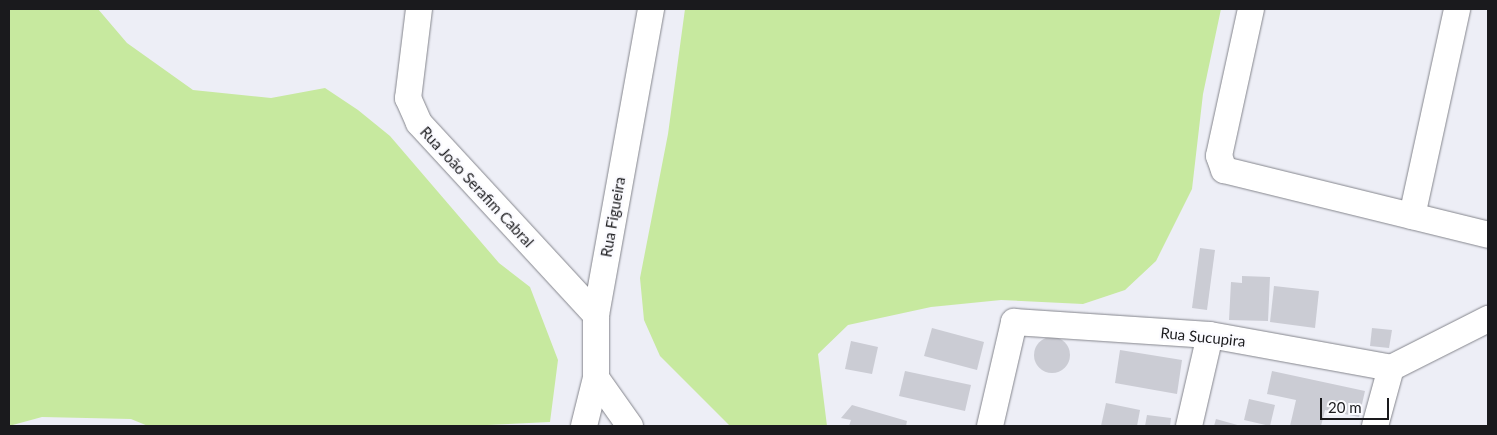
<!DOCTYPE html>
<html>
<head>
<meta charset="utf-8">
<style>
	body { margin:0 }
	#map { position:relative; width:1497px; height:435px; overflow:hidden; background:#edeef6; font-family:Lato,sans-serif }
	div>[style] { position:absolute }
	.green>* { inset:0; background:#c7e99f }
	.building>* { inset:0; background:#cbccd4 }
	.round { border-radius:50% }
	.roads { filter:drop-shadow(0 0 1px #84858c) drop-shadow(0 0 1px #84858c) }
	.minor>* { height:26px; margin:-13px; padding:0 13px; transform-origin:13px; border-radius:13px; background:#fff }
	span { translate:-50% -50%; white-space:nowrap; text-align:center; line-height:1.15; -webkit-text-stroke:5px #fbfbff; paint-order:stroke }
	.street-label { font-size:15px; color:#1a1a1d }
	.frame { position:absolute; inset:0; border:10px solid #1a1a1d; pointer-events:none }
	.scale { position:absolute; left:1320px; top:398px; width:69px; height:22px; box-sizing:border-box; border:2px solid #1a1a1d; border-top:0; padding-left:6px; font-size:15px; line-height:18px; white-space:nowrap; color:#1a1a1d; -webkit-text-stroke:4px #fbfbff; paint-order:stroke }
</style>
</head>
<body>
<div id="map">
	<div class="green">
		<i style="clip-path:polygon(9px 9px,98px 9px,127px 43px,193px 90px,271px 98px,325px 88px,358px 110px,390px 136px,499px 263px,530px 287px,558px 360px,550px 422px,465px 426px,148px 426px,131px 419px,42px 417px,9px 426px)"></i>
		<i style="clip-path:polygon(685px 9px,1221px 9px,1203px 94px,1192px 189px,1156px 261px,1125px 290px,1083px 304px,1001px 300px,931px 307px,848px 325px,818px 354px,827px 426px,730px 426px,660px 356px,644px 320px,640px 278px,668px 134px)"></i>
	</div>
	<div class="building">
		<i style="clip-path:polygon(1200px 248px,1215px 250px,1207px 310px,1192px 308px)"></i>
		<i style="clip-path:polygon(1242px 276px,1270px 277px,1268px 321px,1229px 320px,1231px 282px,1242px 283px)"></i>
		<i style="clip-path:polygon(1274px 286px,1319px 291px,1315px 328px,1270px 322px)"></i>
		<i style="clip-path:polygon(932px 328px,984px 342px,977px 370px,924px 356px)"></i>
		<i style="clip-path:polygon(1372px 328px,1392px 330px,1389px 348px,1370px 346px)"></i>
		<i class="round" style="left:1034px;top:337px;width:36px;height:36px"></i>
		<i style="clip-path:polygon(851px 341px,878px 347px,872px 374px,845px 369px)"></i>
		<i style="clip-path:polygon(1120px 350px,1182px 360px,1177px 394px,1115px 383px)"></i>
		<i style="clip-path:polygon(905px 371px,971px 385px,965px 411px,899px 396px)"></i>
		<i style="clip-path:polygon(1272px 371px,1365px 391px,1359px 417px,1325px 410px,1321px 426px,1290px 426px,1296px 400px,1267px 394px)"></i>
		<i style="clip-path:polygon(1249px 399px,1275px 405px,1270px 426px,1244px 420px)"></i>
		<i style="clip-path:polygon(1106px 403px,1140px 410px,1137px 426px,1101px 426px)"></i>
		<i style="clip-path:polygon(852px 405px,907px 421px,906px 426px,849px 426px,851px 420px,841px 418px)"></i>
		<i style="clip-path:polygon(1147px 415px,1171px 418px,1170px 426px,1145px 426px)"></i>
		<i style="clip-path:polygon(1216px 419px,1241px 426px,1214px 426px)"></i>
	</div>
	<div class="roads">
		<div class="minor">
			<i style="left:419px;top:9px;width:90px;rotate:97deg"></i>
			<i style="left:408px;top:98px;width:27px;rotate:66deg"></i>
			<i style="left:419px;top:123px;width:261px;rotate:47.3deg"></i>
			<i style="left:1251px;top:9px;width:150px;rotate:102.3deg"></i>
			<i style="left:1219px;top:156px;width:15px;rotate:70deg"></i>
			<i style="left:1224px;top:170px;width:272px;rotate:13.8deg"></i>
			<i style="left:1412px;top:216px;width:212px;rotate:-77.7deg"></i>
			<i style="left:596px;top:378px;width:59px;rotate:54.7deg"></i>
			<i style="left:584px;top:426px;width:49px;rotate:-76deg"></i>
			<i style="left:596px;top:378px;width:63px;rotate:-90deg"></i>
			<i style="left:596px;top:315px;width:311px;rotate:-79.8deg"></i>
			<i style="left:990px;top:426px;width:107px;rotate:-77deg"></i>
			<i style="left:1014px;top:322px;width:196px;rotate:3.8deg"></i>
			<i style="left:1210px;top:335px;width:184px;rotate:10.3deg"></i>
			<i style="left:1189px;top:426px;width:93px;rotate:-77deg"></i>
			<i style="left:1375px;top:426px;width:60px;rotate:-74.6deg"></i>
			<i style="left:1391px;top:368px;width:109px;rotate:-26.8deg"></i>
		</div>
	</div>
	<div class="street-label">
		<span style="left:477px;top:187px;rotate:47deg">Rua João Serafim Cabral</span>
		<span style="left:613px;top:217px;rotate:-80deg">Rua Figueira</span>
		<span style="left:1203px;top:337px;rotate:6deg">Rua Sucupira</span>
	</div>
	<div class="frame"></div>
	<div class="scale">20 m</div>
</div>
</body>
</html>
